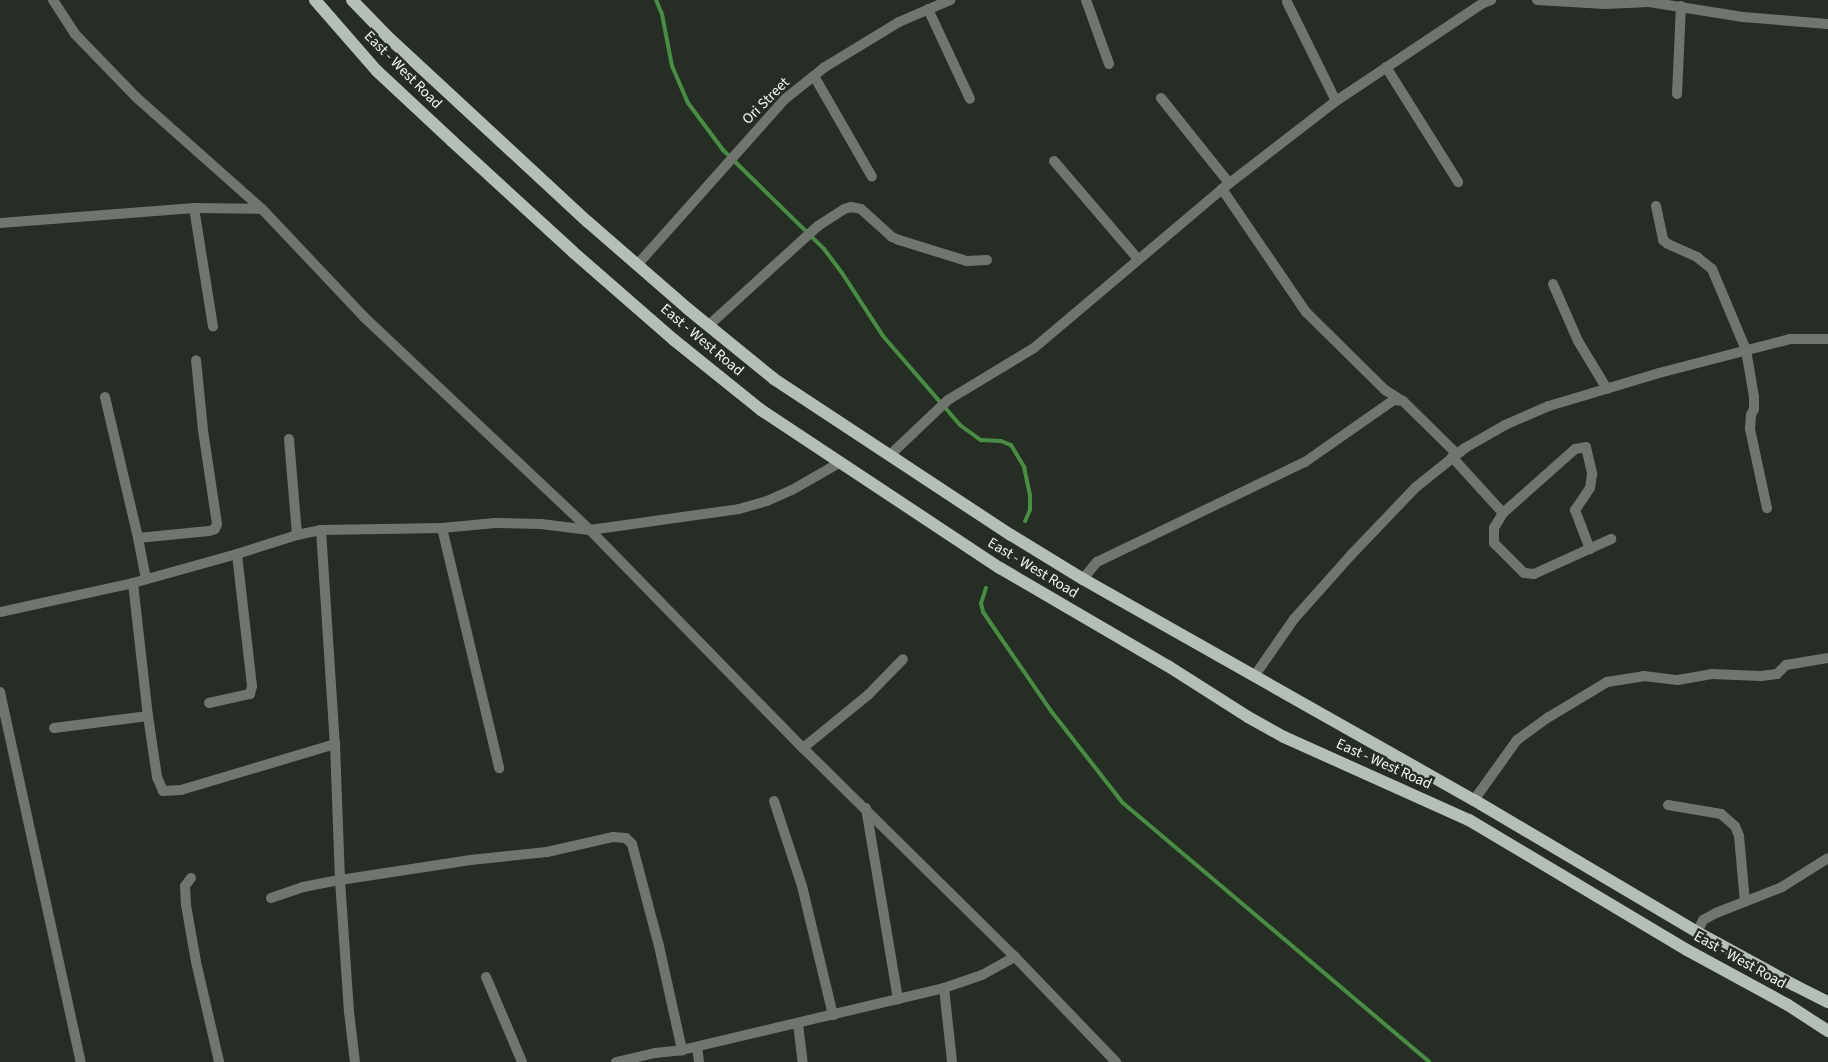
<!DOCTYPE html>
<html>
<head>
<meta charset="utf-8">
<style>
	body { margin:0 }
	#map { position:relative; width:1828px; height:1062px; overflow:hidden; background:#252d24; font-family:"Source Sans 3",sans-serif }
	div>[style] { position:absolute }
	.stream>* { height:4px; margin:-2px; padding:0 2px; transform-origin:2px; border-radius:2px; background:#498d45 }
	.street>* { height:10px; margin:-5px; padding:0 5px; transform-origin:5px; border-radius:5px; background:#707570 }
	.primary>* { height:12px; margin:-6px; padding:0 6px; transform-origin:6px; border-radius:6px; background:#b6bfb6 }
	span { translate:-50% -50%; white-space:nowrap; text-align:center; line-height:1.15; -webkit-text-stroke:5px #252d24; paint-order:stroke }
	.street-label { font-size:15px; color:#f1f7f1 }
</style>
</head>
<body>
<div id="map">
	<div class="stream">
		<i style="left:656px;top:0;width:15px;rotate:67deg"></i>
		<i style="left:662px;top:14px;width:53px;rotate:79.1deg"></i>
		<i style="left:672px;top:66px;width:40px;rotate:66.6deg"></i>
		<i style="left:688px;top:103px;width:59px;rotate:53.3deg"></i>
		<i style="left:723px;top:150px;width:141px;rotate:44.4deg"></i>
		<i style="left:824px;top:249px;width:30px;rotate:53deg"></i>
		<i style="left:842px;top:273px;width:75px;rotate:56.9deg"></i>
		<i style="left:883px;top:336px;width:118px;rotate:49.1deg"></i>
		<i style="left:960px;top:425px;width:26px;rotate:36deg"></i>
		<i style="left:981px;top:440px;width:20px;rotate:3deg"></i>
		<i style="left:1001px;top:441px;width:11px;rotate:22deg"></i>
		<i style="left:1011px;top:445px;width:26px;rotate:59deg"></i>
		<i style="left:1024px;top:467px;width:29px;rotate:78deg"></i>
		<i style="left:1030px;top:495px;width:15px;rotate:90deg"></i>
		<i style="left:1030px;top:510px;width:12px;rotate:114deg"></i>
		<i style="left:986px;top:588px;width:16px;rotate:108deg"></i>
		<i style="left:981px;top:603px;width:9px;rotate:77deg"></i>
		<i style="left:983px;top:612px;width:120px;rotate:55.5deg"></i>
		<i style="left:1051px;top:711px;width:117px;rotate:52deg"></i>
		<i style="left:1123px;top:803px;width:401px;rotate:40.2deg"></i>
	</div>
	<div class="street">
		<i style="left:53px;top:0;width:40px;rotate:57.1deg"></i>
		<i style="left:75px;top:34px;width:89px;rotate:45.9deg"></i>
		<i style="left:137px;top:98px;width:167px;rotate:41.6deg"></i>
		<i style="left:262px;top:209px;width:149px;rotate:46.6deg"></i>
		<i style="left:364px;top:317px;width:311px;rotate:43.3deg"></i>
		<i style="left:590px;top:530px;width:305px;rotate:45.7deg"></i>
		<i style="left:803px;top:748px;width:298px;rotate:44.6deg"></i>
		<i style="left:1015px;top:957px;width:146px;rotate:46.1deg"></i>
		<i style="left:1086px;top:0;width:68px;rotate:70.2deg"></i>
		<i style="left:1537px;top:0;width:68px;rotate:3.4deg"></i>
		<i style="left:1605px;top:4px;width:44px;rotate:-2.6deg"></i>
		<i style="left:1649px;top:2px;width:95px;rotate:9.1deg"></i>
		<i style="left:1743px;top:17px;width:85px;rotate:4.7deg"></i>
		<i style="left:1287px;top:2px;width:110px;rotate:63.7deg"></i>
		<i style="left:928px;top:9px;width:99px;rotate:65deg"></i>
		<i style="left:1386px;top:67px;width:136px;rotate:57.9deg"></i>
		<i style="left:814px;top:76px;width:116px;rotate:60.1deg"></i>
		<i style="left:1677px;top:94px;width:88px;rotate:-87.4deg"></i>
		<i style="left:1161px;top:98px;width:109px;rotate:51.3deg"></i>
		<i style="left:1054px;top:161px;width:129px;rotate:49.4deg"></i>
		<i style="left:1222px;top:189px;width:149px;rotate:55.7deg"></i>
		<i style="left:1306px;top:312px;width:111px;rotate:44.6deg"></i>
		<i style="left:1385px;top:390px;width:19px;rotate:32deg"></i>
		<i style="left:1656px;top:206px;width:35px;rotate:78deg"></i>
		<i style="left:1663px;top:240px;width:6px;rotate:39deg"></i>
		<i style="left:1668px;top:244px;width:32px;rotate:24deg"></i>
		<i style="left:1697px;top:257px;width:19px;rotate:39deg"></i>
		<i style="left:1712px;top:269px;width:88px;rotate:67.2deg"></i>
		<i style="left:1746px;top:350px;width:48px;rotate:80.3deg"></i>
		<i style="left:1754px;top:397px;width:12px;rotate:90deg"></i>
		<i style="left:1754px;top:409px;width:7px;rotate:117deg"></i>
		<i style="left:1751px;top:415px;width:14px;rotate:94deg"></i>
		<i style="left:1750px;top:429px;width:81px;rotate:77.9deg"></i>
		<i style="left:194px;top:208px;width:120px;rotate:80.9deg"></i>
		<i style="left:0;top:223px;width:195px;rotate:-4.4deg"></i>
		<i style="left:194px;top:208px;width:68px;rotate:0.8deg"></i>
		<i style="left:637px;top:265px;width:222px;rotate:-48.3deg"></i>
		<i style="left:785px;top:99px;width:51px;rotate:-38.7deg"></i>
		<i style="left:825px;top:67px;width:87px;rotate:-31.3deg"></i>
		<i style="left:899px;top:22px;width:56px;rotate:-23.3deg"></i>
		<i style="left:1553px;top:284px;width:62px;rotate:66.3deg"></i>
		<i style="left:1578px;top:341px;width:56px;rotate:58.9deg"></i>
		<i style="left:708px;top:326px;width:149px;rotate:-42.3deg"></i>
		<i style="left:818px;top:226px;width:31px;rotate:-33deg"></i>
		<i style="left:844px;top:209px;width:7px;rotate:-16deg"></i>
		<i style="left:851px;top:207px;width:10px;rotate:11deg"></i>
		<i style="left:861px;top:209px;width:42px;rotate:42.1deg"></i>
		<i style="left:892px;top:237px;width:8px;rotate:23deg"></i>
		<i style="left:899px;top:240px;width:71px;rotate:17.2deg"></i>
		<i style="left:967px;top:261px;width:20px;rotate:-3deg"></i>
		<i style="left:105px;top:397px;width:145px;rotate:76.8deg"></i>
		<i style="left:138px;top:538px;width:42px;rotate:79deg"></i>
		<i style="left:289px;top:439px;width:96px;rotate:85.2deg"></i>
		<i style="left:890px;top:455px;width:80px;rotate:-43.5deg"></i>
		<i style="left:948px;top:400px;width:100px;rotate:-31.2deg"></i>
		<i style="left:1034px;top:348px;width:246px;rotate:-40.2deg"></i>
		<i style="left:1222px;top:189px;width:144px;rotate:-37.7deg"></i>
		<i style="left:1336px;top:101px;width:177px;rotate:-33.7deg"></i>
		<i style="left:1483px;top:3px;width:9px;rotate:-21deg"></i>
		<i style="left:1452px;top:457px;width:76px;rotate:47.7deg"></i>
		<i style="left:1503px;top:513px;width:17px;rotate:121deg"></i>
		<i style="left:1494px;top:528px;width:15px;rotate:90deg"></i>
		<i style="left:1494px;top:543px;width:42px;rotate:45deg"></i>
		<i style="left:1524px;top:573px;width:10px;rotate:6deg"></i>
		<i style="left:1534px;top:574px;width:85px;rotate:-24.4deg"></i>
		<i style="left:1503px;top:513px;width:96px;rotate:-41.6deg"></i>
		<i style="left:1575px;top:449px;width:11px;rotate:-10deg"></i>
		<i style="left:1586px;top:447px;width:28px;rotate:77deg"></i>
		<i style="left:1592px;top:474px;width:14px;rotate:98deg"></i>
		<i style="left:1590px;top:488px;width:27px;rotate:124deg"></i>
		<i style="left:1575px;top:510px;width:42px;rotate:69deg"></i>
		<i style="left:442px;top:528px;width:247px;rotate:76.6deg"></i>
		<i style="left:321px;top:530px;width:214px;rotate:86.3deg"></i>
		<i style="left:335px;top:744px;width:136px;rotate:87.9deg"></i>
		<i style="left:340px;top:880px;width:132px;rotate:86.1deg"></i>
		<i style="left:349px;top:1012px;width:50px;rotate:83.2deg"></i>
		<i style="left:138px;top:538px;width:71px;rotate:-5.6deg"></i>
		<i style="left:209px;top:531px;width:6px;rotate:-18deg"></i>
		<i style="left:215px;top:529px;width:5px;rotate:-68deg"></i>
		<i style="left:217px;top:524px;width:95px;rotate:-98.5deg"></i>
		<i style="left:203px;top:430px;width:70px;rotate:-95.7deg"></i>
		<i style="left:1083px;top:579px;width:22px;rotate:-51deg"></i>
		<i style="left:1097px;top:562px;width:231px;rotate:-25.7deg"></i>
		<i style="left:1305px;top:462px;width:108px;rotate:-34.9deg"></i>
		<i style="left:1394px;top:400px;width:9px;rotate:6deg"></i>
		<i style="left:1403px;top:401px;width:76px;rotate:44.5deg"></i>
		<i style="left:133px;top:583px;width:134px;rotate:83.6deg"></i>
		<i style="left:148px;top:716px;width:62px;rotate:81.6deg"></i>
		<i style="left:157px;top:777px;width:15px;rotate:67deg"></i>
		<i style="left:163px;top:791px;width:18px;rotate:-3deg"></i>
		<i style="left:181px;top:790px;width:161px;rotate:-16.6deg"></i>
		<i style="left:0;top:612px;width:136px;rotate:-12.3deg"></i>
		<i style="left:133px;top:583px;width:108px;rotate:-15.6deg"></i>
		<i style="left:237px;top:554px;width:63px;rotate:-17.6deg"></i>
		<i style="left:297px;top:535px;width:25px;rotate:-12deg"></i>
		<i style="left:321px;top:530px;width:121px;rotate:-0.9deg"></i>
		<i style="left:442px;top:528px;width:53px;rotate:-5.4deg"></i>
		<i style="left:495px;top:523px;width:46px;rotate:1.2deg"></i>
		<i style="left:541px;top:524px;width:49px;rotate:7deg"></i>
		<i style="left:590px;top:530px;width:150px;rotate:-8deg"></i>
		<i style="left:739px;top:509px;width:29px;rotate:-16deg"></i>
		<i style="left:767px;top:501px;width:27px;rotate:-24deg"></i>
		<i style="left:792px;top:490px;width:54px;rotate:-29.9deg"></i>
		<i style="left:1255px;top:675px;width:68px;rotate:-55.1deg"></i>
		<i style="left:1294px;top:619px;width:86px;rotate:-48.3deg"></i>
		<i style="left:1351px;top:555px;width:94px;rotate:-46.3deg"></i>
		<i style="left:1416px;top:487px;width:63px;rotate:-38.5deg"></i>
		<i style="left:1465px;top:448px;width:46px;rotate:-29.9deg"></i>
		<i style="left:1505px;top:425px;width:48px;rotate:-23.4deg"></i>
		<i style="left:1549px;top:406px;width:115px;rotate:-16.7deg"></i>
		<i style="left:1659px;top:373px;width:135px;rotate:-14.5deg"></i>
		<i style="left:1790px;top:339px;width:38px"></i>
		<i style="left:0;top:692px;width:379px;rotate:77.7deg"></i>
		<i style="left:209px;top:703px;width:42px;rotate:-12.4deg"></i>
		<i style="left:250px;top:694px;width:8px;rotate:-76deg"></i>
		<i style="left:252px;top:686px;width:133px;rotate:-96.5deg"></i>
		<i style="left:54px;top:728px;width:95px;rotate:-7.3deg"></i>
		<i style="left:803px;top:748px;width:84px;rotate:-39.2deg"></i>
		<i style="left:868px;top:695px;width:50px;rotate:-45.8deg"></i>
		<i style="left:1474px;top:800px;width:74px;rotate:-54.4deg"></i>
		<i style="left:1517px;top:740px;width:39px;rotate:-36deg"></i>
		<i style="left:1549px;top:717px;width:68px;rotate:-31.1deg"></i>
		<i style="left:1607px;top:682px;width:37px;rotate:-9deg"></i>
		<i style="left:1644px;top:676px;width:34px;rotate:7deg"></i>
		<i style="left:1678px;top:680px;width:34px;rotate:-10deg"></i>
		<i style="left:1711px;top:674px;width:50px;rotate:2.3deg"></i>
		<i style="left:1761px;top:676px;width:16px;rotate:-7deg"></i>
		<i style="left:1777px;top:674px;width:13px;rotate:-45deg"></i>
		<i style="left:1786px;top:665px;width:43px;rotate:-9.5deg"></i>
		<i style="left:774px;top:801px;width:89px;rotate:71.8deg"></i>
		<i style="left:802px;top:886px;width:133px;rotate:76.5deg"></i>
		<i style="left:1668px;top:805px;width:54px;rotate:9.6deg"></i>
		<i style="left:1721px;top:814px;width:18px;rotate:41deg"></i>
		<i style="left:1735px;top:826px;width:11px;rotate:68deg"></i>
		<i style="left:1739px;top:836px;width:66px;rotate:84.8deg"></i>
		<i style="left:866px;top:808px;width:194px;rotate:80.5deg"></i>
		<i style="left:191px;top:878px;width:10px;rotate:127deg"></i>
		<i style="left:185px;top:886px;width:19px;rotate:87deg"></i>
		<i style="left:186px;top:905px;width:58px;rotate:80deg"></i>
		<i style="left:196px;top:962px;width:103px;rotate:77deg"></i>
		<i style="left:271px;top:898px;width:34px;rotate:-19deg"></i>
		<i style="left:303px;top:887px;width:38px;rotate:-11deg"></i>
		<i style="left:340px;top:880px;width:132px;rotate:-8.7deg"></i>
		<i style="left:470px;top:860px;width:77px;rotate:-5.9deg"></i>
		<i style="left:547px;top:852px;width:68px;rotate:-12.8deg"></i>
		<i style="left:613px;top:837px;width:13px;rotate:4deg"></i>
		<i style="left:626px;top:838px;width:8px;rotate:45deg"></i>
		<i style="left:632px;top:844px;width:106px;rotate:75.2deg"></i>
		<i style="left:659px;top:946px;width:107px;rotate:77.5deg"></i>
		<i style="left:1697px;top:932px;width:13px;rotate:-63deg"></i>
		<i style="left:1703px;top:920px;width:15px;rotate:-28deg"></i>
		<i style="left:1716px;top:913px;width:71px;rotate:-21.5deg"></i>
		<i style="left:1782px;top:887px;width:54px;rotate:-32.2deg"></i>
		<i style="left:486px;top:977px;width:92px;rotate:67deg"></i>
		<i style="left:944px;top:988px;width:74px;rotate:83.8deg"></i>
		<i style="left:798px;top:1024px;width:38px;rotate:83deg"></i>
		<i style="left:697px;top:1047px;width:15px;rotate:82deg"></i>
		<i style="left:616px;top:1062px;width:40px;rotate:-13deg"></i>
		<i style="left:655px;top:1053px;width:27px;rotate:-6deg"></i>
		<i style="left:682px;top:1050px;width:269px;rotate:-13.3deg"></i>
		<i style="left:944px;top:988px;width:40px;rotate:-18.9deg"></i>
		<i style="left:982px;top:975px;width:38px;rotate:-29deg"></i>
	</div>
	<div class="primary">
		<i style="left:315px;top:0;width:94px;rotate:48.9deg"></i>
		<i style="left:377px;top:71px;width:103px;rotate:43deg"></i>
		<i style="left:452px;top:141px;width:164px;rotate:42.5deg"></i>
		<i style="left:573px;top:252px;width:134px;rotate:41.1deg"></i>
		<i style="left:674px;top:340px;width:112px;rotate:38.8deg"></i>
		<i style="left:761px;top:410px;width:287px;rotate:33.5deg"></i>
		<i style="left:1000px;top:568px;width:194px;rotate:30.3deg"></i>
		<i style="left:1168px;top:666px;width:95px;rotate:32.5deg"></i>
		<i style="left:1248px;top:717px;width:41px;rotate:29.1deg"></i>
		<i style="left:1284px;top:737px;width:203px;rotate:24.2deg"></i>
		<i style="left:1469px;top:820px;width:254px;rotate:30.8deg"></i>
		<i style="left:1687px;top:950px;width:115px;rotate:28.6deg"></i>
		<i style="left:1788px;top:1005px;width:48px;rotate:33deg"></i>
		<i style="left:352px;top:0;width:53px;rotate:45.8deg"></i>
		<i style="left:389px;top:38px;width:271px;rotate:42.8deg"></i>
		<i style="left:588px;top:222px;width:133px;rotate:41deg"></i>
		<i style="left:688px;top:309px;width:111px;rotate:39.1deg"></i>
		<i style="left:774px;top:379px;width:284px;rotate:33.4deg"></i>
		<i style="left:1011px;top:535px;width:84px;rotate:31.4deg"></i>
		<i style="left:1083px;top:579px;width:449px;rotate:29.5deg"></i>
		<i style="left:1474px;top:800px;width:259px;rotate:30.6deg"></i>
		<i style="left:1697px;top:932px;width:111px;rotate:28.7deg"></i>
		<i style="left:1794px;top:985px;width:38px;rotate:27deg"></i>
	</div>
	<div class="street-label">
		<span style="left:403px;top:70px;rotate:45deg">East - West Road</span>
		<span style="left:766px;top:101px;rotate:-45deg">Ori Street</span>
		<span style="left:702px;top:340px;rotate:40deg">East - West Road</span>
		<span style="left:1033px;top:568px;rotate:31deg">East - West Road</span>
		<span style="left:1384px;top:764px;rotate:24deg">East - West Road</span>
		<span style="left:1740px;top:960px;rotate:29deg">East - West Road</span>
	</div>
</div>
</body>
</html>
